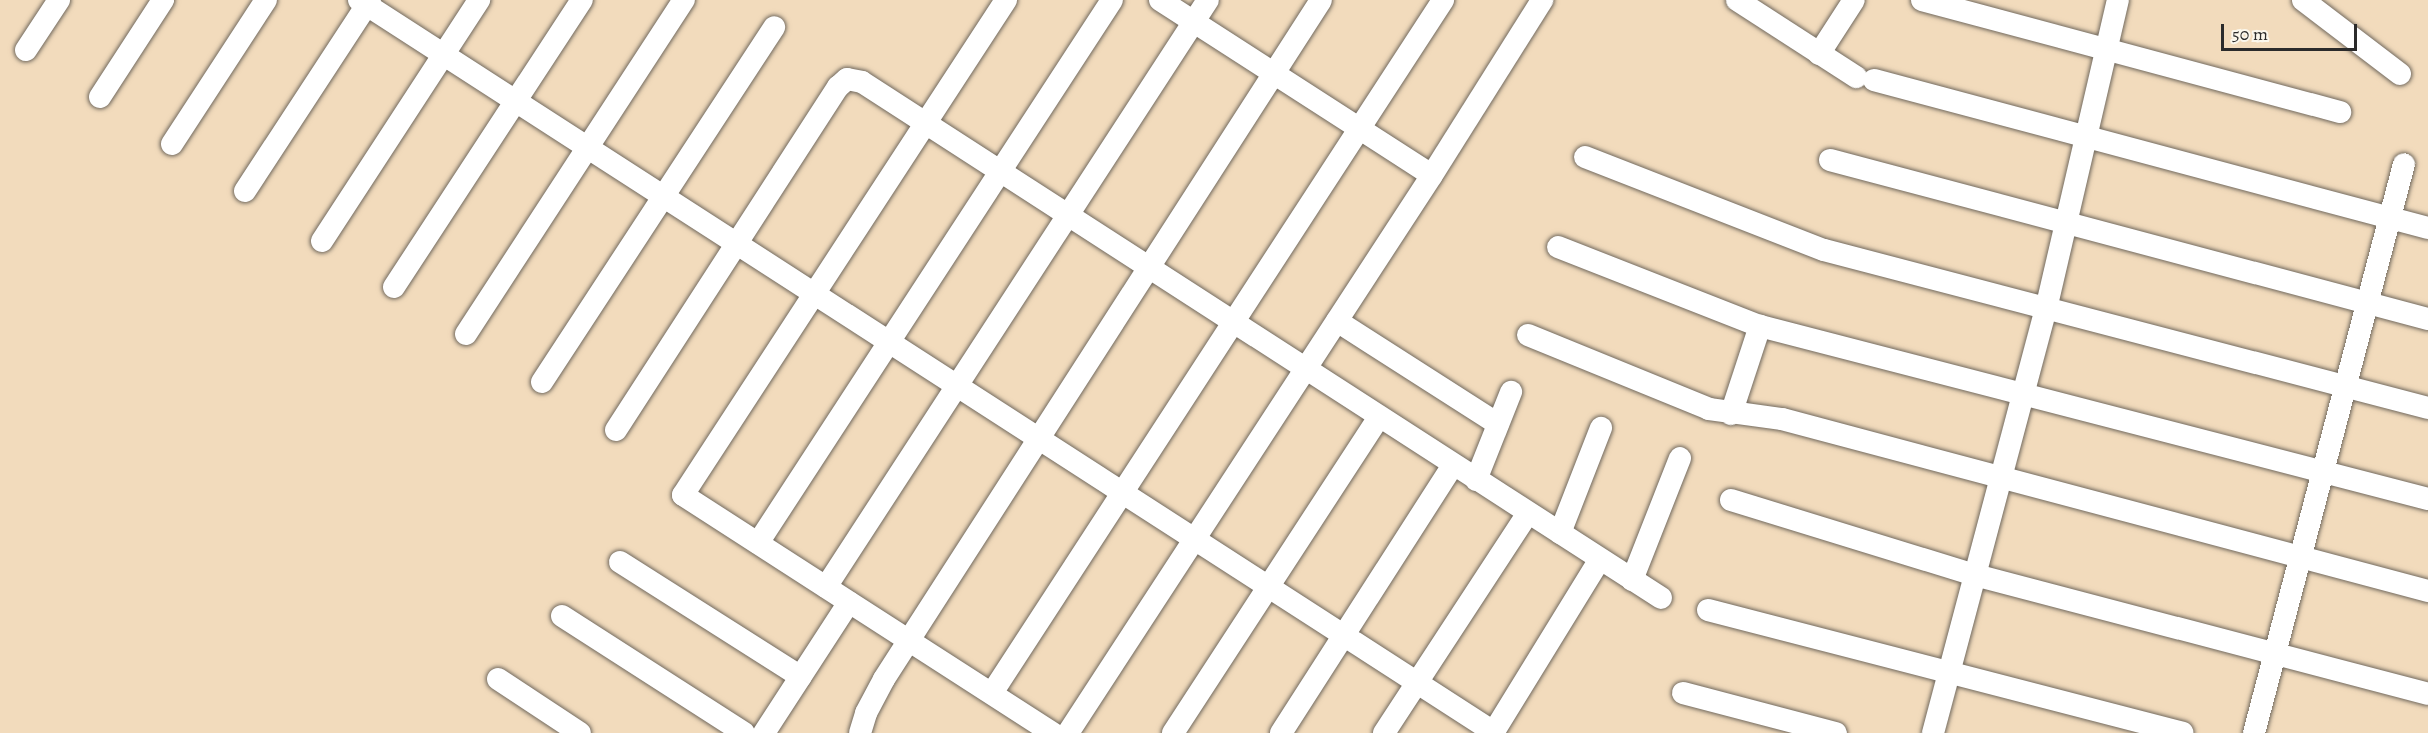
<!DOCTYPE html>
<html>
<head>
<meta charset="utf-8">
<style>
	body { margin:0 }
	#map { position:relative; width:2428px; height:733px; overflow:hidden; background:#f2dbbc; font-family:Alegreya,serif }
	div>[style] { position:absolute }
	.roads { filter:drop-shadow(0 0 2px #71695e) drop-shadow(0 0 2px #71695e) }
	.minor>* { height:22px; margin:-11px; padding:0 11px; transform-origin:11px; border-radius:11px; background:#fff }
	span { translate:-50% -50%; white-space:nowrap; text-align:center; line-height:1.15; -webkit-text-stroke:4.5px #fbf7ec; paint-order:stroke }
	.scale { position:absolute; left:2221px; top:24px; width:136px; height:27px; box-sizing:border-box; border:3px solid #2b2b2b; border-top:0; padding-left:8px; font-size:18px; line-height:21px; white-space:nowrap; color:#2b2b2b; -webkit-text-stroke:4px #fbf7ec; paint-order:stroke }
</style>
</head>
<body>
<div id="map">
	<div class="roads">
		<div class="minor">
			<i style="left:359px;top:0;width:1352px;rotate:32.83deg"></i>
			<i style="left:1006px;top:0;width:591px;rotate:123.13deg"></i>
			<i style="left:683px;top:495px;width:440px;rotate:32.8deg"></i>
			<i style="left:1160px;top:0;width:323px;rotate:32.8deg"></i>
			<i style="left:1737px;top:0;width:142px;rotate:32.9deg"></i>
			<i style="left:1922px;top:0;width:433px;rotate:15deg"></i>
			<i style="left:2303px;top:0;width:122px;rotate:37.3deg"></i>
			<i style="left:26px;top:50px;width:60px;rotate:-56.6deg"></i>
			<i style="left:1819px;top:54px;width:64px;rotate:-57.1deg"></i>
			<i style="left:1874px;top:80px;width:573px;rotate:14.96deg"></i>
			<i style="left:100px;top:97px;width:116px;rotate:-57deg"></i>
			<i style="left:172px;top:144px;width:172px;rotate:-56.9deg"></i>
			<i style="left:1585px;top:157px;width:256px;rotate:21.3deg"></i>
			<i style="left:1824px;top:250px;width:624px;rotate:14.66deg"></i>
			<i style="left:1830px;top:160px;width:619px;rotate:14.89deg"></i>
			<i style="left:245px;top:191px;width:228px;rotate:-56.8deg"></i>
			<i style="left:322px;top:241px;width:288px;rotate:-56.9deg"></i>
			<i style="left:1558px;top:247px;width:217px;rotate:21.4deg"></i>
			<i style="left:1760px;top:326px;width:690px;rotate:14.52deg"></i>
			<i style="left:394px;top:287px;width:343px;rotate:-56.8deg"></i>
			<i style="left:1337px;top:321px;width:191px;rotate:32.6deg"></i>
			<i style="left:466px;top:334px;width:399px;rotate:-56.9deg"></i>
			<i style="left:1528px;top:335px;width:196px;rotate:22.2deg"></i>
			<i style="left:1709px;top:409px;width:74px;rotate:7.8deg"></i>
			<i style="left:1782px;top:419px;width:669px;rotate:14.91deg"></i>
			<i style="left:542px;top:382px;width:424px;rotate:-56.8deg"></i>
			<i style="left:1731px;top:414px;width:93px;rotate:-71.8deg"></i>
			<i style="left:616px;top:430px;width:409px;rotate:-57.1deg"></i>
			<i style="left:838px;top:87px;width:12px;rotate:-42deg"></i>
			<i style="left:847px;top:79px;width:15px;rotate:11deg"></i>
			<i style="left:862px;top:82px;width:951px;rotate:32.85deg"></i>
			<i style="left:1476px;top:480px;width:95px;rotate:-68.3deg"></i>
			<i style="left:1731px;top:500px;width:255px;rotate:17.1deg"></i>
			<i style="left:1975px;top:575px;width:468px;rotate:14.7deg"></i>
			<i style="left:1560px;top:533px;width:113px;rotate:-68.7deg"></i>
			<i style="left:758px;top:543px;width:648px;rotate:-56.9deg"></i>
			<i style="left:620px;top:562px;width:214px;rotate:32.4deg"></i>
			<i style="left:1632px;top:580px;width:131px;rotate:-68.5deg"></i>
			<i style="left:826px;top:587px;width:700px;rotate:-56.95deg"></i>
			<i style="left:1708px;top:610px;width:490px;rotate:14.5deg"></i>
			<i style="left:562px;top:616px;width:216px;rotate:32.7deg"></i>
			<i style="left:498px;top:679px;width:98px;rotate:33.4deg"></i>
			<i style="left:992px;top:693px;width:827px;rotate:-56.94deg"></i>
			<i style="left:1683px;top:693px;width:158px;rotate:14.7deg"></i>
			<i style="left:764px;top:733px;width:156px;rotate:-57deg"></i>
			<i style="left:860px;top:733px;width:21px;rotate:-73deg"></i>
			<i style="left:866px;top:713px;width:38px;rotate:-62deg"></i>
			<i style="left:884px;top:679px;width:807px;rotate:-57.23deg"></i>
			<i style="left:1068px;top:733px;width:666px;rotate:-56.88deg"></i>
			<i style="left:1432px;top:175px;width:207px;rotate:-57.8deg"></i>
			<i style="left:1173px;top:733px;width:377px;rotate:-56.9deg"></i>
			<i style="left:1281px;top:733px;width:318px;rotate:-57.3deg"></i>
			<i style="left:1384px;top:733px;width:263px;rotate:-56.8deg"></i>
			<i style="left:1493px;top:733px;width:204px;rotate:-58.4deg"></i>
			<i style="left:1933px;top:733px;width:439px;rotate:-75.1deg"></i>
			<i style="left:2046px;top:309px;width:317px;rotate:-76.9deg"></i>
			<i style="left:2254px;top:733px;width:588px;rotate:-75.23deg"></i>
		</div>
	</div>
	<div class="scale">50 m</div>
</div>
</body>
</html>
